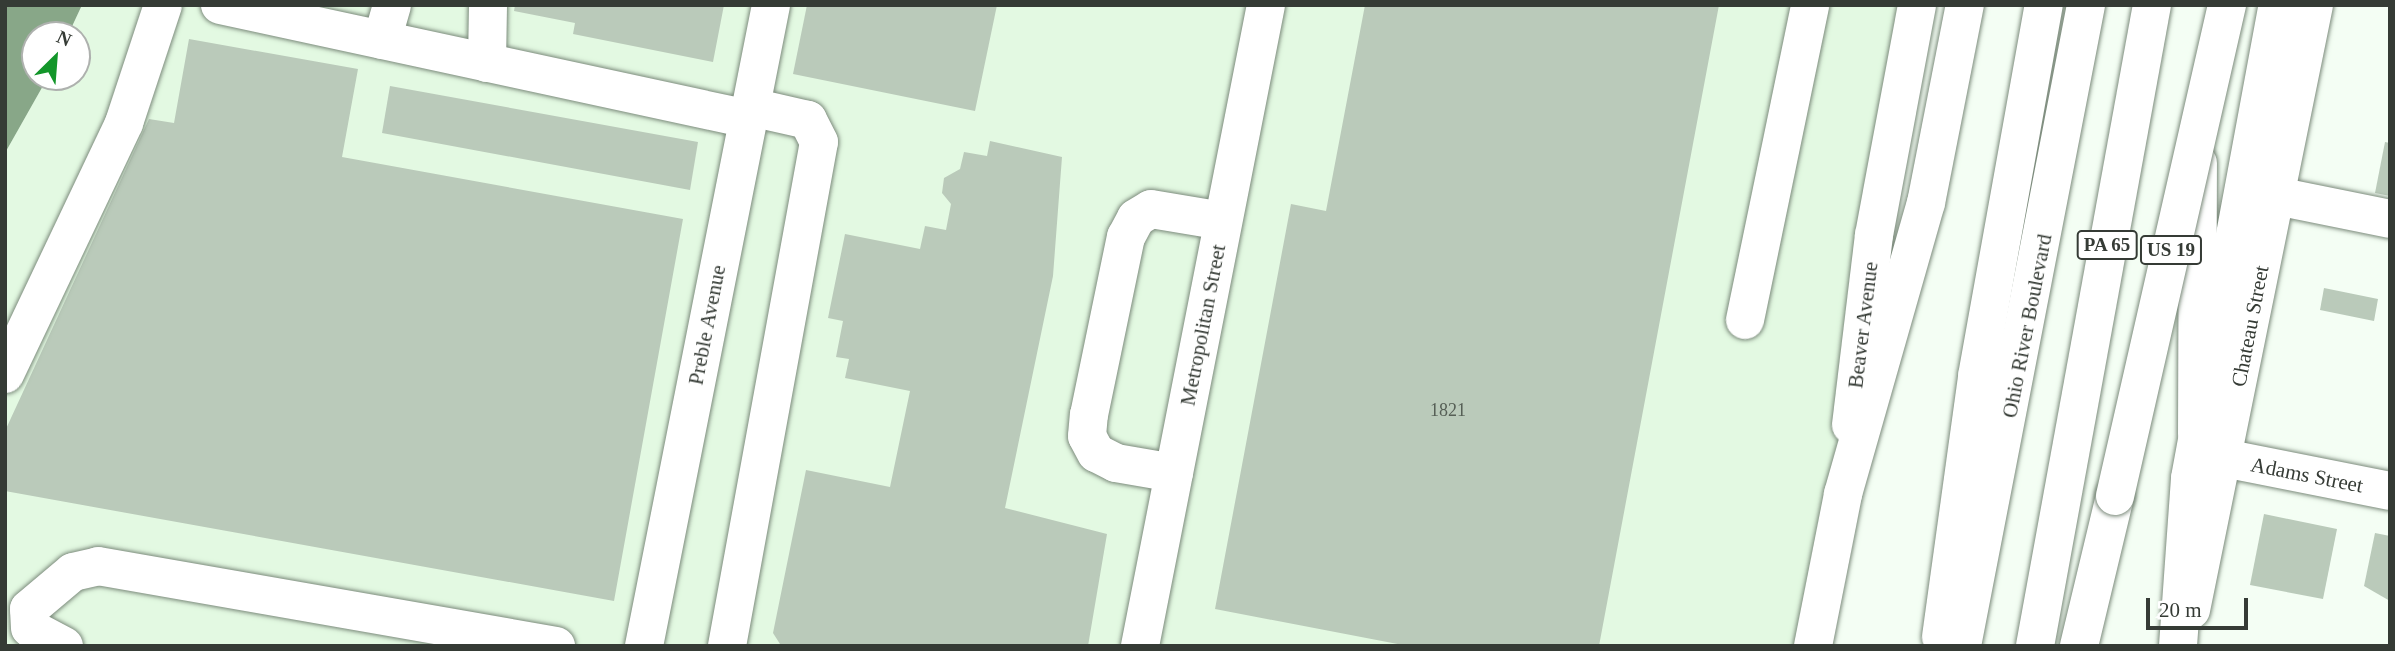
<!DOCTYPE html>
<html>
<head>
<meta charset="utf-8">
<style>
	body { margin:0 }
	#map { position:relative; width:2395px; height:651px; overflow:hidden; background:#f4fef4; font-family:Georgia,serif }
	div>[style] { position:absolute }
	.built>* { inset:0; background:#e3f9e2 }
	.water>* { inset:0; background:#88a788 }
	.building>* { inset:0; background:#bacaba }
	.roads { filter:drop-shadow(0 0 2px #7c8b7c) drop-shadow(0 0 2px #7c8b7c) }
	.minor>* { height:38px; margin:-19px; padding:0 19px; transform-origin:19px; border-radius:19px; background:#fff }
	.major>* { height:38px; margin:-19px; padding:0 19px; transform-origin:19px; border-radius:19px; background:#fff }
	.highway>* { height:38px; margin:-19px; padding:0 19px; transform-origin:19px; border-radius:19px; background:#fff }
	.bridges { filter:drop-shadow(0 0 2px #7c8b7c) drop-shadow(0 0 2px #7c8b7c) }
	.highway-bridge>* { height:38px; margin:-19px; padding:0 19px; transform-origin:19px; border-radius:19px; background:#fff }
	span { translate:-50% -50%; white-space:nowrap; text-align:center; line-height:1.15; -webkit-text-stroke:5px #fff; paint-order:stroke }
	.number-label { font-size:18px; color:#565f56 }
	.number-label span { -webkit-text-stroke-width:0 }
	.shield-label span { padding:2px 5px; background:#fff; border:2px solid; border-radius:5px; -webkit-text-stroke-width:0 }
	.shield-label { font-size:19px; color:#353b35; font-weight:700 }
	.street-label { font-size:21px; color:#353b35 }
	.frame { position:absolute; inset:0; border:7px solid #353b35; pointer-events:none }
	.north { position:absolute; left:21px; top:21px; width:70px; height:70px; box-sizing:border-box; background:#fff; border:2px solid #aeb1ae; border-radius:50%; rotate:25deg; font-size:19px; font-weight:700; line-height:28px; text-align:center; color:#353b35 }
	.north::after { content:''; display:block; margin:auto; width:24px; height:32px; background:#13962a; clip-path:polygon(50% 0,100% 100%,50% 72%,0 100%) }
	.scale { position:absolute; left:2146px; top:598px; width:102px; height:32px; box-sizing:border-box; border:4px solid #353b35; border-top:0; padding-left:9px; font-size:21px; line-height:24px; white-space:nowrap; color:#353b35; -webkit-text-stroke:5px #fff; paint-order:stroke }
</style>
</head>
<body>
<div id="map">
	<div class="built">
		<i style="clip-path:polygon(82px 5px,1917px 5px,1813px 646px,5px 646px,5px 153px,48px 77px,77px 77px,77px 35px,68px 35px)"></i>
	</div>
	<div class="water">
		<i style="clip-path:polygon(5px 5px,82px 5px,68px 35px,35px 35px,35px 77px,48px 77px,5px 153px)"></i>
	</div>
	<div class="building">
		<i style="clip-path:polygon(515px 5px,724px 5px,713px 62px,573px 34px,575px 23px,514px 11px)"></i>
		<i style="clip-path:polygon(807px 5px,997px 5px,975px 111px,793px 74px)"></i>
		<i style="clip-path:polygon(1365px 5px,1719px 5px,1599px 646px,1408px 646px,1215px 609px,1291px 204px,1326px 211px)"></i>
		<i style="clip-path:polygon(189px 39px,358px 69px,342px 157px,683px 219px,614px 601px,5px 491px,5px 431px,149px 119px,174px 123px)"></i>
		<i style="clip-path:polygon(390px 86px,698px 142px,690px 190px,382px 133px)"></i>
		<i style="clip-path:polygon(990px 141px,1062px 157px,1053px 276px,1005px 508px,1107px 534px,1088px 646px,780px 644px,773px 633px,806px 470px,890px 487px,910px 391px,845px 378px,849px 359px,836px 357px,843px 321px,828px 318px,845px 234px,920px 249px,925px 226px,946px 230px,951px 204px,942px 193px,944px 178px,960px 169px,964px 152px,987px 156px)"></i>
		<i style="clip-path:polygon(2385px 142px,2390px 143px,2390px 196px,2375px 193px)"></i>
		<i style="clip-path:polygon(2324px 288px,2378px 299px,2374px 321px,2320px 310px)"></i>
		<i style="clip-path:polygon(2264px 514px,2337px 529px,2323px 599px,2250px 585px)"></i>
		<i style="clip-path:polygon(2375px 533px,2390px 536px,2390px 601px,2364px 586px)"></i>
	</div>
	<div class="roads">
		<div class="minor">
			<i style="left:220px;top:5px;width:540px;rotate:12.18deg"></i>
			<i style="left:382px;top:40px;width:36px;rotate:-74deg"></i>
			<i style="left:487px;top:63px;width:58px;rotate:-89deg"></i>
			<i style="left:2276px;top:196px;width:116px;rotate:11.4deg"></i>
			<i style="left:1745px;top:320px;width:322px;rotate:-78.3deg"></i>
			<i style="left:5px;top:374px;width:278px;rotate:-64.6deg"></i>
			<i style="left:124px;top:123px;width:124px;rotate:-71.7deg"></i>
			<i style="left:1851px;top:425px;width:191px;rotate:-83.1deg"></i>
			<i style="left:1874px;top:235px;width:234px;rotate:-79.4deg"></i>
			<i style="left:2224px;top:458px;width:169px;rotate:11.2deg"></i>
			<i style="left:1174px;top:473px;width:59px;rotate:-170.2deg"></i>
			<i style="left:1116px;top:463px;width:22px;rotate:-153deg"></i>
			<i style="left:1096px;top:453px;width:19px;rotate:-118deg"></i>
			<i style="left:1087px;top:436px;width:21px;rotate:-85deg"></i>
			<i style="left:1089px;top:415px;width:182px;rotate:-78.3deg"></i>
			<i style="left:1126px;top:237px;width:21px;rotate:-62deg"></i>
			<i style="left:1136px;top:218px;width:17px;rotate:-31deg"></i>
			<i style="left:1151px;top:209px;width:73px;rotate:9.5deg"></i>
			<i style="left:2191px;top:610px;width:617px;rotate:-78.51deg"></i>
			<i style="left:64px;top:646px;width:38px;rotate:-152deg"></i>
			<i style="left:30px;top:628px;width:19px;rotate:-93deg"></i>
			<i style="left:29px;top:609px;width:57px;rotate:-40.1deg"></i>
			<i style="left:73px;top:572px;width:26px;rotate:-13deg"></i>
			<i style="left:98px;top:566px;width:465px;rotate:9.9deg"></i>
			<i style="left:644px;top:646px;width:653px;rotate:-78.79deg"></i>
			<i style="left:727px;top:646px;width:512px;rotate:-79.66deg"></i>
			<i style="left:819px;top:142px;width:25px;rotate:-117deg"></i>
			<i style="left:808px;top:120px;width:58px;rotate:-167.2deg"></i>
			<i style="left:1140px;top:646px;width:653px;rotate:-78.88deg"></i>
		</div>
		<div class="major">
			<i style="left:1813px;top:646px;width:155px;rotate:-78.8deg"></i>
			<i style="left:1843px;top:494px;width:303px;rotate:-74.1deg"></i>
			<i style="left:1926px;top:203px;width:202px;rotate:-78.9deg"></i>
			<i style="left:2178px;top:646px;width:168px;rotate:-85.9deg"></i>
			<i style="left:2190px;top:478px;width:481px;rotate:-79.5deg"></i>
		</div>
		<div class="highway">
			<i style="left:2197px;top:434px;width:271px;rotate:-89.8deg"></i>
			<i style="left:1941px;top:637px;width:263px;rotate:-82.1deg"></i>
			<i style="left:1977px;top:376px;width:377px;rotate:-79.8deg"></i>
			<i style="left:1962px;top:646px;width:653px;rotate:-79.05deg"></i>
			<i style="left:2035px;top:646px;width:652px;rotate:-79.66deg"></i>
			<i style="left:2079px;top:646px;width:154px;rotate:-76.5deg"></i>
		</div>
	</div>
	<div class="bridges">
		<div class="highway-bridge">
			<i style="left:2115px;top:496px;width:504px;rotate:-77.15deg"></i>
		</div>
	</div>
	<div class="number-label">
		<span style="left:1448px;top:410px">1821</span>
	</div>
	<div class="shield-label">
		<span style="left:2107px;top:245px">PA 65</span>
		<span style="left:2171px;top:250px">US 19</span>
	</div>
	<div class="street-label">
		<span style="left:707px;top:325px;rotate:-79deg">Preble Avenue</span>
		<span style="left:1203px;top:325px;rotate:-79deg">Metropolitan Street</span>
		<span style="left:1863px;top:325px;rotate:-83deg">Beaver Avenue</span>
		<span style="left:2027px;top:326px;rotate:-79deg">Ohio River Boulevard</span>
		<span style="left:2250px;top:326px;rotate:-79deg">Chateau Street</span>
		<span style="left:2307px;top:475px;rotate:11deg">Adams Street</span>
	</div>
	<div class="frame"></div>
	<div class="north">N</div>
	<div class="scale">20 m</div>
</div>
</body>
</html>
